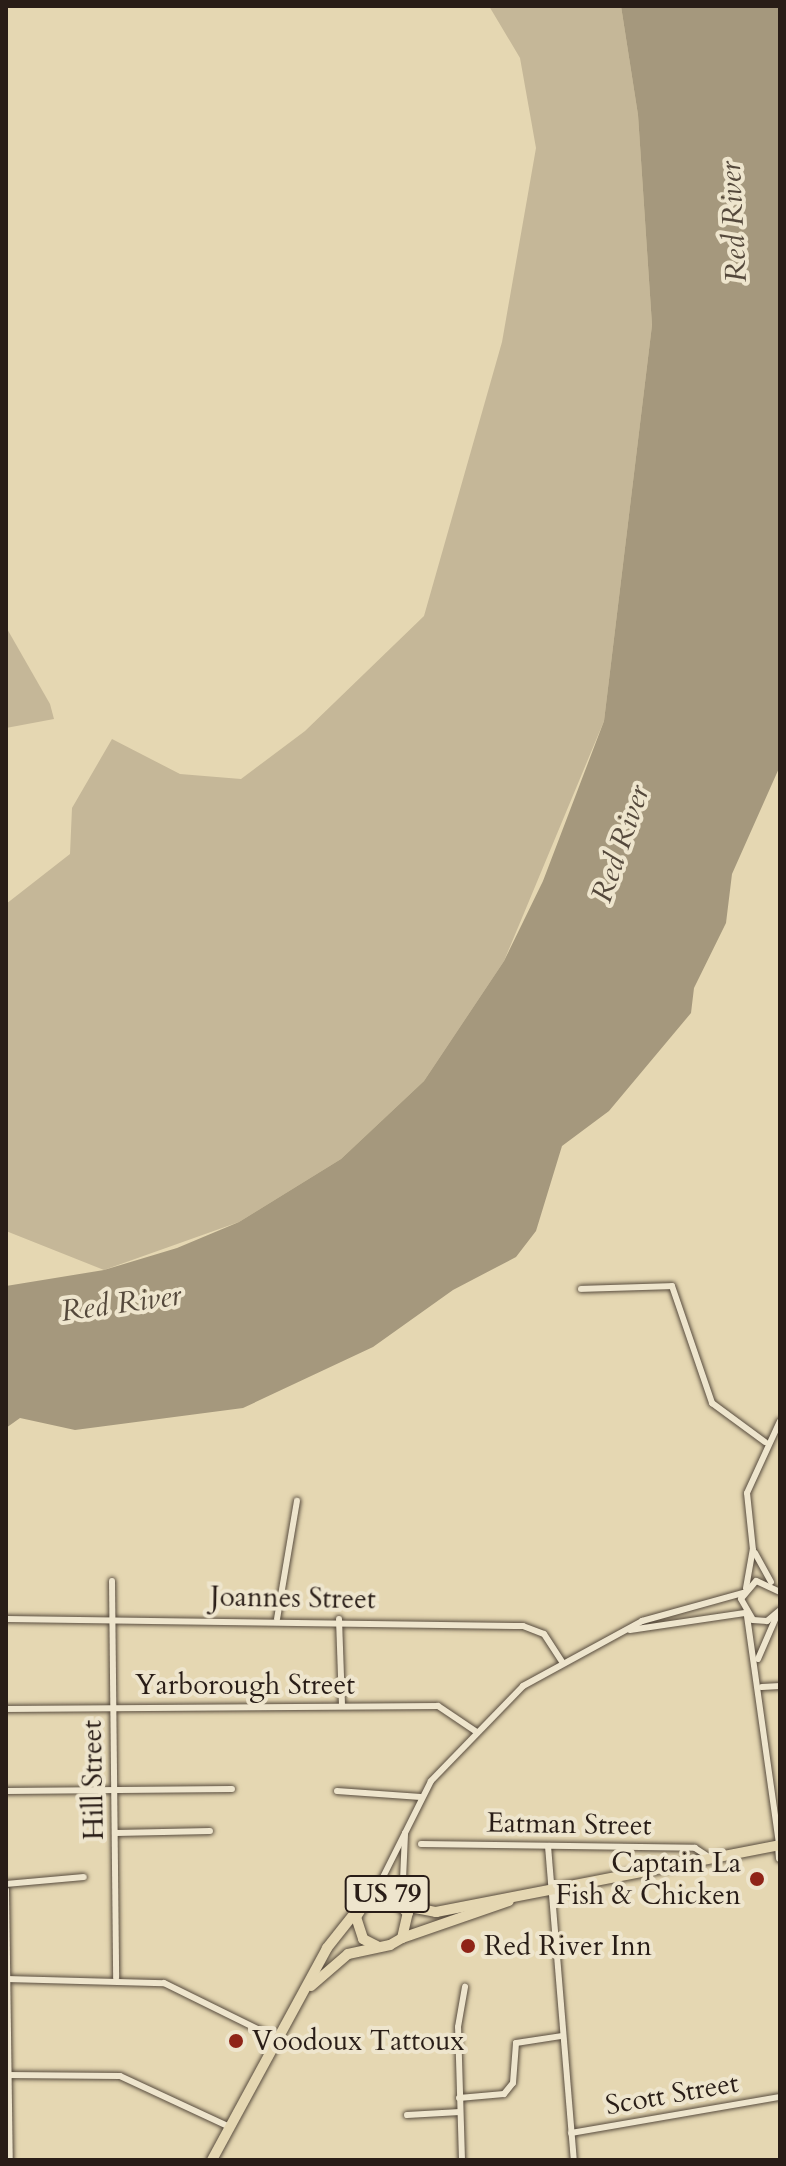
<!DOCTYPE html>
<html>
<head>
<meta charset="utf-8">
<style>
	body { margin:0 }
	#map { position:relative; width:786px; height:2166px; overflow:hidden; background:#e5d7b2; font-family:Cardo,serif }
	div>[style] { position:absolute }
	.green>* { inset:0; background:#c5b798 }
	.water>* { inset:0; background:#a5987d }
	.roads { filter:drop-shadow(0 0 2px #584c3e) drop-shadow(0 0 2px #584c3e) }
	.minor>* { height:6px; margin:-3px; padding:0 3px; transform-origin:3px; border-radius:3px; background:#eee5cd }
	.tertiary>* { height:8px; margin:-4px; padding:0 4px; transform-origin:4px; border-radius:4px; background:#eee5cd }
	.primary>* { height:10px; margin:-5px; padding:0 5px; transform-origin:5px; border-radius:5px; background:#e5d7b2 }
	.dots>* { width:22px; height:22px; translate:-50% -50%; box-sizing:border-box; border:4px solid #eee5cd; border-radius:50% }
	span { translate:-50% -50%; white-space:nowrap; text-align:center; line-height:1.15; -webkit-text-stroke:8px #eee5cd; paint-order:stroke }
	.shield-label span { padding:2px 6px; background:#eee5cd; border:2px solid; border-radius:6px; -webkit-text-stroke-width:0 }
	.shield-label { font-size:26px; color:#291d17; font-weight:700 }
	.street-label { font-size:28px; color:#291d17 }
	.poi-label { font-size:28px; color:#291d17 }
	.right { translate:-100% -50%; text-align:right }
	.left { translate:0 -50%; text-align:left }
	.water-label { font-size:30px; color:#54483b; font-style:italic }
	.frame { position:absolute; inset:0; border:8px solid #291d17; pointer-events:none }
</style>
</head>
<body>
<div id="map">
	<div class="green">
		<i style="clip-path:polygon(489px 6px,621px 6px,638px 115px,652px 325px,604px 721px,504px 961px,424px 1081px,341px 1159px,239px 1222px,104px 1270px,6px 1231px,6px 904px,70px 854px,72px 808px,112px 739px,180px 774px,241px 779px,305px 731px,424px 616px,502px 342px,536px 148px,520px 58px)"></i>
		<i style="clip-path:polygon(6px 627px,50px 704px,54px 719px,6px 728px)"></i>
	</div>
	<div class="water">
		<i style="clip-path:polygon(621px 6px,780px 6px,780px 766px,732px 874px,726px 923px,694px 988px,691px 1013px,609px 1111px,562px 1146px,536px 1231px,516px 1257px,453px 1290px,373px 1347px,243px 1408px,75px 1430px,20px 1418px,6px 1428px,6px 1286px,104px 1270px,177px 1248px,239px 1222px,341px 1159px,424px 1081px,504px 961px,543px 881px,604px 721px,652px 325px,638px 115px)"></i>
	</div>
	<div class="roads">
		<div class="minor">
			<i style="left:581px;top:1289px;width:91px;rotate:-1.9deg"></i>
			<i style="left:672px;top:1286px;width:124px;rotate:71.1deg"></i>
			<i style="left:712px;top:1403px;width:66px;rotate:36.3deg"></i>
			<i style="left:755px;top:1553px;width:33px;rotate:61deg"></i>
			<i style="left:112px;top:1581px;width:397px;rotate:89.4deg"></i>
			<i style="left:746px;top:1588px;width:39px;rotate:-80deg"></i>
			<i style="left:753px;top:1550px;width:57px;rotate:-96deg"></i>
			<i style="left:747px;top:1493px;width:79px;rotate:-65.4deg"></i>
			<i style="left:780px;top:1592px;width:26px;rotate:-155deg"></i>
			<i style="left:756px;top:1581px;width:23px;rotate:130deg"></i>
			<i style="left:741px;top:1599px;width:24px;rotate:60deg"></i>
			<i style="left:753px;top:1620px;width:14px;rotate:4deg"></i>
			<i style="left:767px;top:1621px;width:17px;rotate:-40deg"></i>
			<i style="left:747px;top:1616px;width:231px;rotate:82deg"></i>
			<i style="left:6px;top:1619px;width:517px;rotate:0.78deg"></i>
			<i style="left:523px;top:1626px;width:22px;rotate:21deg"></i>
			<i style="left:544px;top:1634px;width:33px;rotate:57deg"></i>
			<i style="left:277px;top:1619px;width:120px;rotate:-80.4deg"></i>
			<i style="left:339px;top:1619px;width:87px;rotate:88deg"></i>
			<i style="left:630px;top:1630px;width:116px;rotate:-8.4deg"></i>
			<i style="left:758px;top:1659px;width:48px;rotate:-66.6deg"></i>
			<i style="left:762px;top:1687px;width:18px;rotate:-3deg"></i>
			<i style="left:6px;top:1709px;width:432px;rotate:-0.4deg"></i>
			<i style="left:438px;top:1706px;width:45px;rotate:34deg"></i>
			<i style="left:6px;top:1791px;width:226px;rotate:-0.5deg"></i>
			<i style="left:337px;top:1791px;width:84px;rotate:4.1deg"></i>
			<i style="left:116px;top:1833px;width:94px;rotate:-1.2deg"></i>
			<i style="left:421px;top:1844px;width:274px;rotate:0.8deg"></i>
			<i style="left:695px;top:1848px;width:20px;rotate:33deg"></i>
			<i style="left:548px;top:1846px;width:315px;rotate:85.3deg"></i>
			<i style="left:6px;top:1884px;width:78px;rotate:-5.1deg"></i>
			<i style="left:6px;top:1890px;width:270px;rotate:89.2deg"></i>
			<i style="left:374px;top:1895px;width:127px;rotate:-63.4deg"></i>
			<i style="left:431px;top:1781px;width:132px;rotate:-45.9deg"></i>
			<i style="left:523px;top:1686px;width:136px;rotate:-28.6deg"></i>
			<i style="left:642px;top:1621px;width:105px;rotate:-15.5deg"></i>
			<i style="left:402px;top:1903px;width:70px;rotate:-87.5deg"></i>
			<i style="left:6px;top:1979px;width:158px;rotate:1.5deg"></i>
			<i style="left:164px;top:1983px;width:129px;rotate:26.2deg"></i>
			<i style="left:6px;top:2075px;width:114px;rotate:0.5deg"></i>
			<i style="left:120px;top:2076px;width:121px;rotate:24.9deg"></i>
			<i style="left:459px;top:2098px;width:45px;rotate:-5.1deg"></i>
			<i style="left:504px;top:2094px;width:14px;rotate:-51deg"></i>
			<i style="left:513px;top:2083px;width:40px;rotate:-85.7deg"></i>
			<i style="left:516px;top:2043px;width:47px;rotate:-8.7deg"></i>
			<i style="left:407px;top:2115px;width:53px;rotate:-3.2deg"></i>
			<i style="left:571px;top:2133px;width:212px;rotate:-9.8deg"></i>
			<i style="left:462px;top:2160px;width:133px;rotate:-91.7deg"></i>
			<i style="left:458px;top:2027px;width:41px;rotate:-80.1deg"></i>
		</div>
		<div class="tertiary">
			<i style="left:779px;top:1845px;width:13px;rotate:86deg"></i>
		</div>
		<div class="primary">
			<i style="left:405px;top:1906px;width:32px;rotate:11deg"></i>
			<i style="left:436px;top:1912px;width:350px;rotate:-11deg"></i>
			<i style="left:402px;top:1938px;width:113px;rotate:-19.1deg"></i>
			<i style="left:311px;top:1986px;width:49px;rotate:-40.9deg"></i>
			<i style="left:348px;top:1954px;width:43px;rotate:-12.1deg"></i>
			<i style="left:390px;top:1945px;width:14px;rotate:-30deg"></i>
			<i style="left:402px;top:1938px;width:26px;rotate:-77deg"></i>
			<i style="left:408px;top:1913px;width:26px;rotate:-137deg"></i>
			<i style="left:389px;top:1895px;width:21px;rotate:172deg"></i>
			<i style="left:368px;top:1898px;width:22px;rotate:122deg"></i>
			<i style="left:356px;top:1917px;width:23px;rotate:72deg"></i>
			<i style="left:363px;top:1939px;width:16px;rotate:27deg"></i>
			<i style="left:212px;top:2160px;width:241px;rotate:-61.5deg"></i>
			<i style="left:327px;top:1948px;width:50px;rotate:-51.5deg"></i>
		</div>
	</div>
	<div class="dots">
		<i style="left:757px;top:1879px;background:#8f2418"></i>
		<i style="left:468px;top:1946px;background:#8f2418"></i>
		<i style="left:236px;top:2041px;background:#8f2418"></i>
	</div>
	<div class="shield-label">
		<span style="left:387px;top:1894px">US 79</span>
	</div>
	<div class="street-label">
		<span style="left:293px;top:1598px;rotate:1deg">Joannes Street</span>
		<span style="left:245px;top:1685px">Yarborough Street</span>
		<span style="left:93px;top:1780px;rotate:-91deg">Hill Street</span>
		<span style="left:569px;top:1824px;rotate:1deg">Eatman Street</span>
		<span style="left:672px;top:2094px;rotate:-10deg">Scott Street</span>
	</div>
	<div class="poi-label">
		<span class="right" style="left:741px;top:1879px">Captain La<br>Fish &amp; Chicken</span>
		<span class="left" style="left:484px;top:1946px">Red River Inn</span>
		<span class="left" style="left:252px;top:2041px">Voodoux Tattoux</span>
	</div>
	<div class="water-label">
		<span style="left:734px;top:222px;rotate:-93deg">Red River</span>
		<span style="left:621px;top:844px;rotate:-71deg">Red River</span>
		<span style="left:121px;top:1304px;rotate:-8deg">Red River</span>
	</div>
	<div class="frame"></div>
</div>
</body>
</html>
